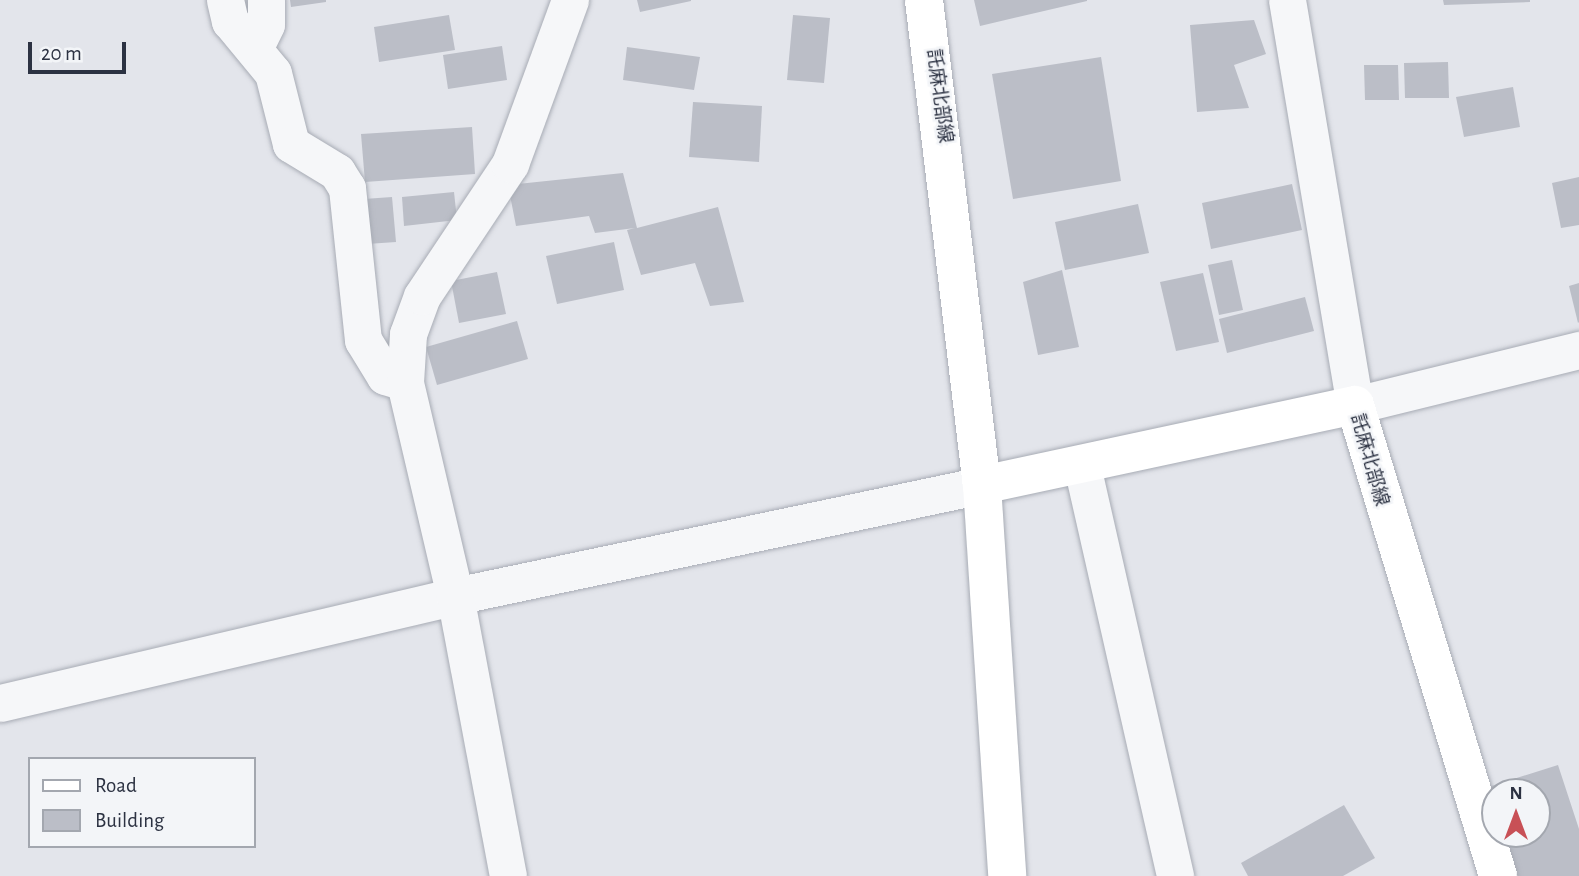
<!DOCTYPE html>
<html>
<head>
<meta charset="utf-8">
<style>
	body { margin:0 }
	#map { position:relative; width:1579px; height:876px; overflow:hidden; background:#e3e5eb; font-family:"Alegreya Sans","Noto Sans JP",sans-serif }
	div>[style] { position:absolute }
	.building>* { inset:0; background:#bbbec7 }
	.roads { filter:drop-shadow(0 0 2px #a8acb5) drop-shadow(0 0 2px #a8acb5) }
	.minor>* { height:37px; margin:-18.5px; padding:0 18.5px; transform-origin:18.5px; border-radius:18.5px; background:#f6f7f9 }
	.major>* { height:38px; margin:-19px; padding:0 19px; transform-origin:19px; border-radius:19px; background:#fff }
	span { translate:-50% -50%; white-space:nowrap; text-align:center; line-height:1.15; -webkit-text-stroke:5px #f3f5f8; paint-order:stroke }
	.street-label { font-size:19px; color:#2c3242 }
	.legend { position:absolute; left:28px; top:757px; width:228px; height:91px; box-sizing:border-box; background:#f3f5f8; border:2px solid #a3a7af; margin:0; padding:9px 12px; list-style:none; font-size:21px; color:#2c3242 }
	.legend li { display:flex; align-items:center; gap:14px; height:35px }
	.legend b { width:35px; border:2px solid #a3a7af }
	.north { position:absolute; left:1481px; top:778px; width:70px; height:70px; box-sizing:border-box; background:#f3f5f8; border:2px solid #a3a7af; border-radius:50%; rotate:0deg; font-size:19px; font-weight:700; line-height:28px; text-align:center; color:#2c3242 }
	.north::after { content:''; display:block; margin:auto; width:24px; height:32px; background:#c85056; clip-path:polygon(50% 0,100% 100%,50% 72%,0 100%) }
	.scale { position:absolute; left:28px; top:42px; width:98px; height:32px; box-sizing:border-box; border:4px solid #2c3242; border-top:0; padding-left:9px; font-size:21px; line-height:24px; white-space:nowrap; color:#2c3242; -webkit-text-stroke:5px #f3f5f8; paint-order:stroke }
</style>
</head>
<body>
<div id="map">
	<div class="building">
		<i style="clip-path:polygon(290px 0,326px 0,326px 2px,291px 7px)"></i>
		<i style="clip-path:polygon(637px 0,691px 0,691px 1px,640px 12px)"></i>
		<i style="clip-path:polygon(974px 0,1087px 0,1087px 1px,980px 26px)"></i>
		<i style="clip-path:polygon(1443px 0,1530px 0,1530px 2px,1444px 5px)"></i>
		<i style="clip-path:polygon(449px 15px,455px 50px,379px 62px,374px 27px)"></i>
		<i style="clip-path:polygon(793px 15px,830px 18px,824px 83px,787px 80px)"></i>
		<i style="clip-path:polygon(1254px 20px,1266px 54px,1234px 65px,1249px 108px,1197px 112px,1190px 25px)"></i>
		<i style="clip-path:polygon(502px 46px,507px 80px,448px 89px,443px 55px)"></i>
		<i style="clip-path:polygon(627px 47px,700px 57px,694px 90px,623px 80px)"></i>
		<i style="clip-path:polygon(1101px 57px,1121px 181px,1013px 199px,992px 74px)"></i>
		<i style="clip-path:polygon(1448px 62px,1449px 98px,1405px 98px,1404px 63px)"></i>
		<i style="clip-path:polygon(1364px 65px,1398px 65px,1399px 100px,1365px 100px)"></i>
		<i style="clip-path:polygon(1513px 87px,1520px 127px,1464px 137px,1456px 97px)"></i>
		<i style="clip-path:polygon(693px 102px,762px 106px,759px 162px,689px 157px)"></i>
		<i style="clip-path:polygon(472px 127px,475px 174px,365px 182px,361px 134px)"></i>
		<i style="clip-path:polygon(623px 173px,637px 228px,718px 207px,744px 302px,710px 306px,695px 263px,641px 275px,627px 230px,635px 228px,595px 233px,589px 216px,516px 226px,508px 185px)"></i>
		<i style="clip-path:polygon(1579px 177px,1579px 225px,1561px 228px,1552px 183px)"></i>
		<i style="clip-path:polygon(1292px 184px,1302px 230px,1211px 249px,1202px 203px)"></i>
		<i style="clip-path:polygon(454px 192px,457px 220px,404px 226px,402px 197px)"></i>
		<i style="clip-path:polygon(392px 197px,396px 242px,367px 244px,364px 199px)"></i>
		<i style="clip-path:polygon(1138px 204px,1149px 253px,1065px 270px,1055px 222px)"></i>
		<i style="clip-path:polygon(614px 242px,624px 290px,557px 304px,546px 256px)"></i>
		<i style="clip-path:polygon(1232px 260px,1243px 310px,1219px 315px,1208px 265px)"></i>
		<i style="clip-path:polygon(1062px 270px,1079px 347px,1038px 355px,1023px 282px)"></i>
		<i style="clip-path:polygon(497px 272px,506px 314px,459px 323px,451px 281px)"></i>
		<i style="clip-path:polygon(1203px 273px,1219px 342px,1176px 351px,1160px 282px)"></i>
		<i style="clip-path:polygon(1579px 283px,1579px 322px,1578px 323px,1569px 286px)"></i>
		<i style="clip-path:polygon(1305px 297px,1314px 331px,1227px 353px,1219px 319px)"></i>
		<i style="clip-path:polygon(517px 321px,528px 359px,437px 385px,426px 347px)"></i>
		<i style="clip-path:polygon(1558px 765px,1579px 829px,1579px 876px,1514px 876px,1500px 834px,1537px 834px,1537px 792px,1495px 792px,1495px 818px,1485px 788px)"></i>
		<i style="clip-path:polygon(1344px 805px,1375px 858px,1343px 876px,1248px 876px,1241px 863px)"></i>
	</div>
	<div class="roads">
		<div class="minor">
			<i style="left:225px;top:0;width:22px;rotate:77deg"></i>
			<i style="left:230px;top:21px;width:67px;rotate:50.4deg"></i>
			<i style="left:273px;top:73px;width:73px;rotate:75.8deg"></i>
			<i style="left:291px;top:144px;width:54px;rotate:31.3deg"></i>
			<i style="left:337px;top:172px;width:19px;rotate:58deg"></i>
			<i style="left:347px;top:188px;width:153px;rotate:84deg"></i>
			<i style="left:363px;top:340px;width:42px;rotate:58.6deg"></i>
			<i style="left:385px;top:376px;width:21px;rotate:17deg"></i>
			<i style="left:1287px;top:0;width:411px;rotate:80.5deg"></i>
			<i style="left:1355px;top:405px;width:231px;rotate:-13.8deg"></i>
			<i style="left:255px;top:47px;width:25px;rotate:-64deg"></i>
			<i style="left:266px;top:24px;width:24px;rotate:-90deg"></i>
			<i style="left:1082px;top:466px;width:420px;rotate:77.2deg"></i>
			<i style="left:0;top:703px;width:467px;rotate:-13.2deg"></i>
			<i style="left:455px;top:596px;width:539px;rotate:-11.89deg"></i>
			<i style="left:508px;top:876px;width:285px;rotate:-100.7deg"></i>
			<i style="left:455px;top:596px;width:220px;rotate:-103.2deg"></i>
			<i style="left:405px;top:382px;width:48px;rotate:-86.4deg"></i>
			<i style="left:408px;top:334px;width:40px;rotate:-69.8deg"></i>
			<i style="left:422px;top:296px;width:159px;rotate:-56.3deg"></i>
			<i style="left:510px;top:164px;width:175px;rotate:-69.9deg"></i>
		</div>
		<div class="major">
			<i style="left:924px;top:0;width:488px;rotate:83.2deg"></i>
			<i style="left:982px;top:485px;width:392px;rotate:86.3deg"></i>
			<i style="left:982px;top:485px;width:381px;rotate:-12.1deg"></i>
			<i style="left:1355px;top:405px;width:492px;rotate:73.1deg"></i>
		</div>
	</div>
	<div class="street-label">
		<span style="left:939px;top:96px;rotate:82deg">託麻北部線</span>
		<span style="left:1369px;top:460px;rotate:74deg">託麻北部線</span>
	</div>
	<ul class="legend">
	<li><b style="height:9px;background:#fff"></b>Road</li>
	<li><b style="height:19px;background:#bbbec7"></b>Building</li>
	</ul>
	<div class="north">N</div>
	<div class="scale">20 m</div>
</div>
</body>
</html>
